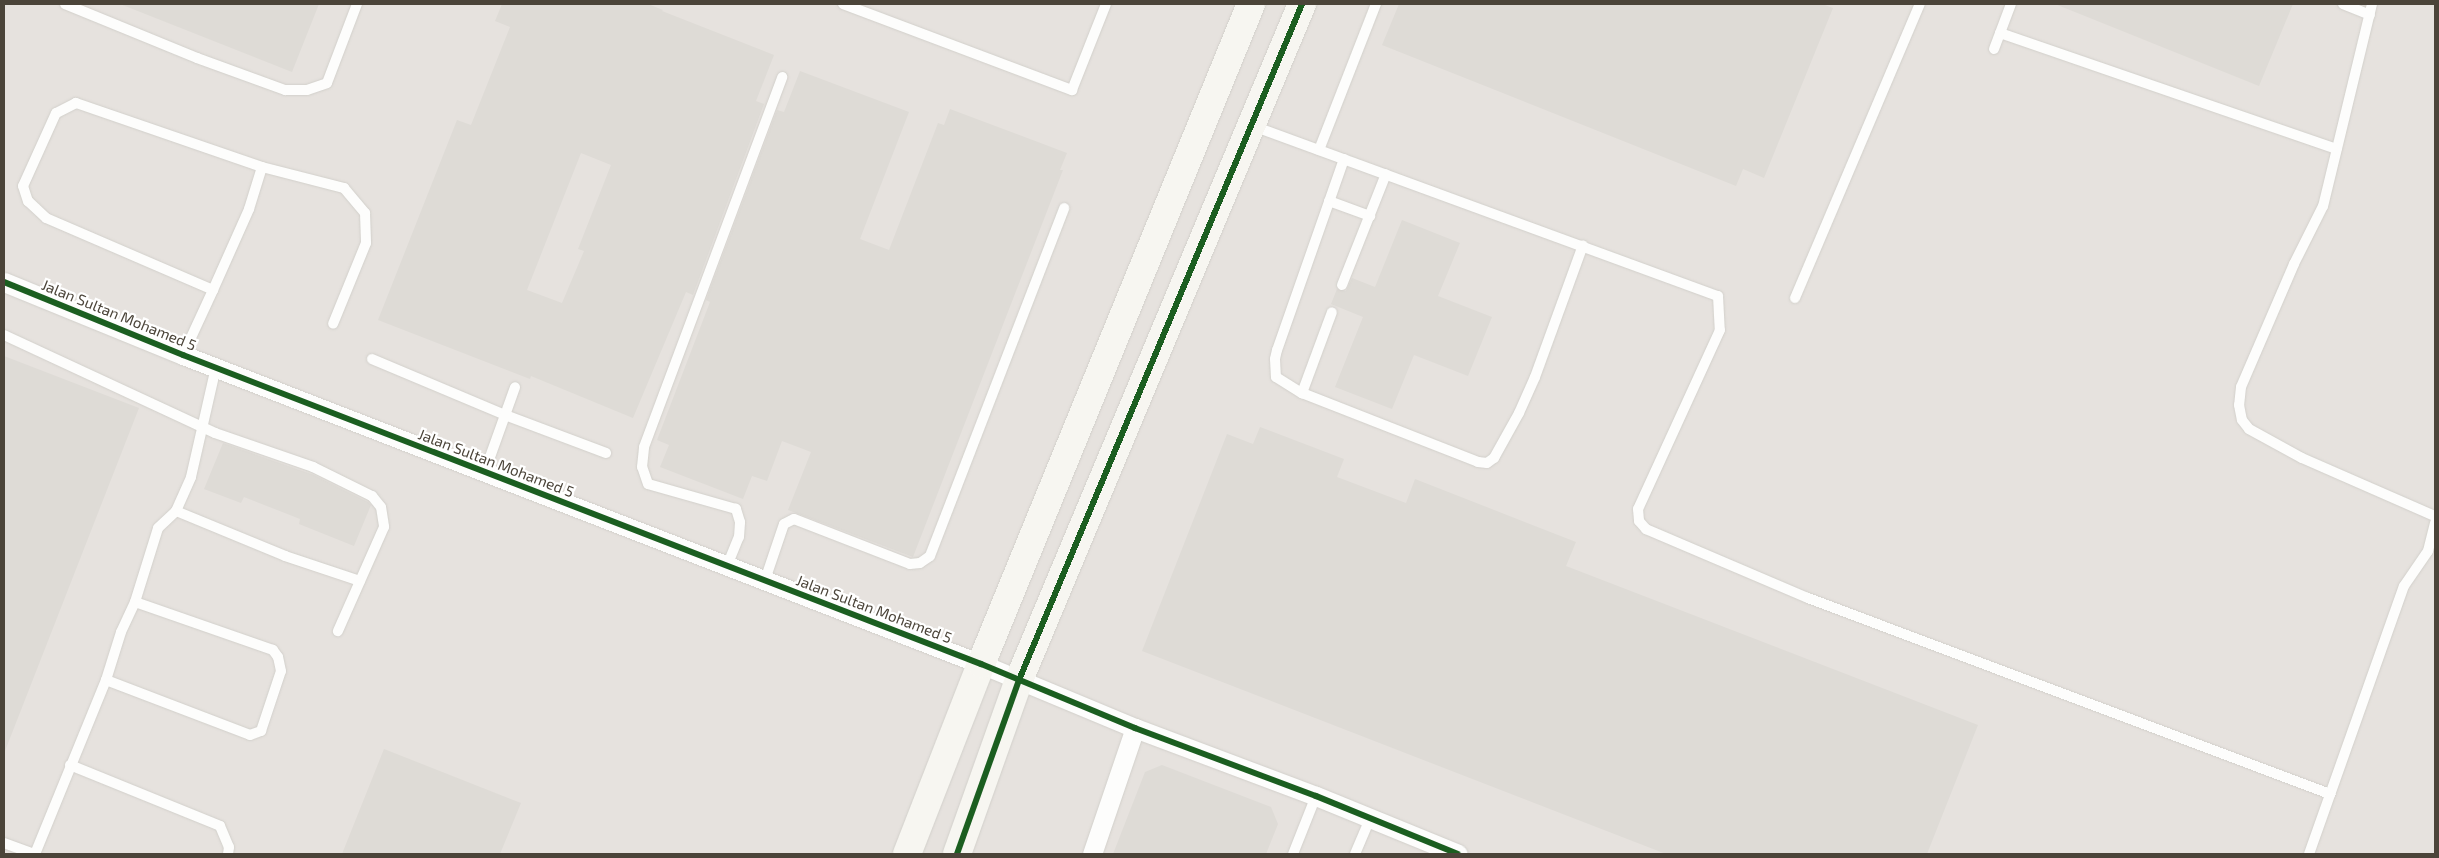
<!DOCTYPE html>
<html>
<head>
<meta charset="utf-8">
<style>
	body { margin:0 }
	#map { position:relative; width:2439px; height:858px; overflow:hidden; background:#f4f2ee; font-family:"Exo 2",sans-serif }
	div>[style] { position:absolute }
	.industrial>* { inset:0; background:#e6e2de }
	.building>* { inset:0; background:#dedbd6 }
	.roads { filter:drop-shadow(0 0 1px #d2d0cb) drop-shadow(0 0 1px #d2d0cb) }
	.lane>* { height:10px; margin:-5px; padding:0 5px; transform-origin:5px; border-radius:5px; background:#fdfdfc }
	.street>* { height:19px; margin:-9.5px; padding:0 9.5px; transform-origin:9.5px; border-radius:9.5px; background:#fdfdfc }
	.secondary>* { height:28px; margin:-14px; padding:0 14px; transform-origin:14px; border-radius:14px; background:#f7f6f1 }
	.cycleway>* { height:6px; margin:-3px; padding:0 3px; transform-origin:3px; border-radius:3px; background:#1b5e20 }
	span { translate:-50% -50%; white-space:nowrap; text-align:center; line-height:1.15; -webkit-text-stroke:4.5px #fff; paint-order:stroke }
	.street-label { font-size:15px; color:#4b4439 }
	.frame { position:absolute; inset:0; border:5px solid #4b4439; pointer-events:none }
</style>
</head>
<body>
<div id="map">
	<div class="industrial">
		<i style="clip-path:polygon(4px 4px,2435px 4px,2435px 854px,4px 854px)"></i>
	</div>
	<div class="building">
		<i style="clip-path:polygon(120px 4px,319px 4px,292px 72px)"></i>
		<i style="clip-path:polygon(evenodd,502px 4px,648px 4px,663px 10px,662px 11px,774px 55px,756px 101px,764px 104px,693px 295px,686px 292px,633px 418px,531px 376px,530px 379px,378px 320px,457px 120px,471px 125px,510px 27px,495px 21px,502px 4px,581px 153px,611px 165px,578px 249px,584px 251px,562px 303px,527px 290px,581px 153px)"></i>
		<i style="clip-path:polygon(1399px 4px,1822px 4px,1833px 8px,1764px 178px,1743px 169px,1736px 186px,1382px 45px)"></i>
		<i style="clip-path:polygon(2055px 4px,2293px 4px,2259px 86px)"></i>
		<i style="clip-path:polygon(800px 71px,909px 112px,860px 239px,889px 250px,938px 123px,944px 125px,950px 109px,1067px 153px,1060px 170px,1063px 170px,913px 557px,788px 510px,811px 452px,782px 441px,767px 481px,752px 476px,743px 499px,660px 467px,669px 445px,657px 440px,710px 302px,706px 300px,777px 110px,784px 112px)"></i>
		<i style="clip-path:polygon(1402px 220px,1460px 243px,1438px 296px,1492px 317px,1468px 376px,1414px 355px,1392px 409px,1335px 387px,1363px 317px,1331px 304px,1337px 289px,1346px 291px,1352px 278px,1375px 287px)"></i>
		<i style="clip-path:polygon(4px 356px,139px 408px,5px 751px,4px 750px)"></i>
		<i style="clip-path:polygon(1260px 427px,1344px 459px,1337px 477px,1406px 503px,1415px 479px,1576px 542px,1566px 566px,1978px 725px,1927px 854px,1666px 854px,1142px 651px,1227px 434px,1253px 444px)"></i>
		<i style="clip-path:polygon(223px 443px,314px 475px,368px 502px,371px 505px,354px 546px,299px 524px,300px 519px,244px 497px,241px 503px,204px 489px)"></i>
		<i style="clip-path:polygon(384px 749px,521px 803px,500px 854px,342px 854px)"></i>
		<i style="clip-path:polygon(1162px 765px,1271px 807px,1278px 824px,1266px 854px,1113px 854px,1145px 772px)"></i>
	</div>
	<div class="roads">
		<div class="lane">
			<i style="left:65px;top:4px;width:143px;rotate:22.2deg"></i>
			<i style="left:197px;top:58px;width:94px;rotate:20deg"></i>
			<i style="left:285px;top:90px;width:22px"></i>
			<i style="left:307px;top:90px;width:21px;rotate:-19deg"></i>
			<i style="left:327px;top:83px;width:85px;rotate:-69.2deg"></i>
			<i style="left:843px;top:4px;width:245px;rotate:20.6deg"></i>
			<i style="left:1072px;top:90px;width:92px;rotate:-68.4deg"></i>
			<i style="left:2343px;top:4px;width:29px;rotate:22deg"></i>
			<i style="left:2372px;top:4px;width:208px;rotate:103.6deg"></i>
			<i style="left:2323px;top:206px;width:65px;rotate:116.6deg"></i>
			<i style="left:2294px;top:264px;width:134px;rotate:113.3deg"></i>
			<i style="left:2241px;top:387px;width:18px;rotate:96deg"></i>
			<i style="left:2239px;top:405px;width:15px;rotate:79deg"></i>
			<i style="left:2242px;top:420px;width:11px;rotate:52deg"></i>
			<i style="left:2249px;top:429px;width:60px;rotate:28.7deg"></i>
			<i style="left:2302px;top:458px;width:145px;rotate:23.6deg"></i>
			<i style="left:2000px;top:33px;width:356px;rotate:19deg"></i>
			<i style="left:1994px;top:49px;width:48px;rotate:-69.3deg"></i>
			<i style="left:1253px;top:126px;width:495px;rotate:20.1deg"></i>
			<i style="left:1718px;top:296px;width:34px;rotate:87deg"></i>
			<i style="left:1720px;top:330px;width:197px;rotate:114.6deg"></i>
			<i style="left:1638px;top:509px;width:12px;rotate:85deg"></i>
			<i style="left:1639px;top:521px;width:11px;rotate:49deg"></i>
			<i style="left:1646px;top:529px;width:176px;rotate:23.1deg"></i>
			<i style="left:1808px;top:598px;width:558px;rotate:20.58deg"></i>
			<i style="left:1319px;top:150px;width:157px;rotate:-68.7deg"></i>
			<i style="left:1344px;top:159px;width:202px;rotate:109.3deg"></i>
			<i style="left:1277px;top:350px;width:9px;rotate:103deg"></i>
			<i style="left:1275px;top:359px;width:18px;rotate:87deg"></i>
			<i style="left:1276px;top:377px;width:31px;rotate:32deg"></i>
			<i style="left:1302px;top:393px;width:189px;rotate:21.4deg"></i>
			<i style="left:1478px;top:462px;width:9px;rotate:6deg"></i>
			<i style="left:1487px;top:463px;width:9px;rotate:-36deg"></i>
			<i style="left:1494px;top:458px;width:51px;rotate:-60.9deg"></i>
			<i style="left:1519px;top:413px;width:39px;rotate:-66deg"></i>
			<i style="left:1535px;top:377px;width:140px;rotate:-70deg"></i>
			<i style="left:262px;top:167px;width:85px;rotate:14.4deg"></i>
			<i style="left:344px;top:188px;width:33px;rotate:50deg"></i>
			<i style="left:365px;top:213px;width:30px;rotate:88deg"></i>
			<i style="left:366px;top:243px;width:87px;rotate:112.2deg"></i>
			<i style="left:1329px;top:201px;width:44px;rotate:20.1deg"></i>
			<i style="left:1342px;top:285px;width:119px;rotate:-68.4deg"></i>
			<i style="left:1795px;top:298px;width:319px;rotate:-67deg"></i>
			<i style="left:4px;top:335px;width:233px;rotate:24.9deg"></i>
			<i style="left:215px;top:433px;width:104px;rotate:19.1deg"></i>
			<i style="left:313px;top:467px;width:66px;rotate:26.2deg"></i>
			<i style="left:372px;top:496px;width:14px;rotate:51deg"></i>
			<i style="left:381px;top:507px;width:20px;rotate:81deg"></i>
			<i style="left:384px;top:527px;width:114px;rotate:113.9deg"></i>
			<i style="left:183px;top:355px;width:72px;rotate:-65.2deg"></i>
			<i style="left:213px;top:290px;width:89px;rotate:-66deg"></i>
			<i style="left:249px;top:209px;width:44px;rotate:-72.8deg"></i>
			<i style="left:262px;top:167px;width:197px;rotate:-161deg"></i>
			<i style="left:76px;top:103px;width:22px;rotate:153deg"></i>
			<i style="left:56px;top:113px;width:80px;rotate:114.3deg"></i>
			<i style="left:23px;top:186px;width:16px;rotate:72deg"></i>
			<i style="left:28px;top:201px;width:25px;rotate:43deg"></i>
			<i style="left:46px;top:218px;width:182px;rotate:23.3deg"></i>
			<i style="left:372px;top:359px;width:144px;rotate:22.8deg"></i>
			<i style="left:505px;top:415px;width:108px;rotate:20.6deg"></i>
			<i style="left:1302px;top:393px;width:86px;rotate:-69.7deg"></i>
			<i style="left:485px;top:471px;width:89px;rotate:-70.3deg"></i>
			<i style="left:176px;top:511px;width:118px;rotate:22.4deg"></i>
			<i style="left:285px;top:556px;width:79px;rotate:18.4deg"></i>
			<i style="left:727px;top:566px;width:31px;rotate:-68deg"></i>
			<i style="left:739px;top:537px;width:15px;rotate:-86deg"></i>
			<i style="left:740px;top:522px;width:14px;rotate:-107deg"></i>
			<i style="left:736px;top:509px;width:91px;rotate:-164.1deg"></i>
			<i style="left:648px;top:484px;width:18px;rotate:-109deg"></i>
			<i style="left:642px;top:467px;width:20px;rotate:-84deg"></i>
			<i style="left:644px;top:447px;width:395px;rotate:-69.5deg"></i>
			<i style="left:765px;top:580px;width:59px;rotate:-71.3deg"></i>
			<i style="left:784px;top:524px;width:11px;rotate:-27deg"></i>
			<i style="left:794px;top:519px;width:124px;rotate:21.2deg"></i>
			<i style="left:910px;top:564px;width:10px;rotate:-6deg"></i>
			<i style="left:920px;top:563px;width:12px;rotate:-35deg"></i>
			<i style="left:930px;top:556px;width:373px;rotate:-68.9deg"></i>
			<i style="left:106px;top:680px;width:154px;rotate:20.9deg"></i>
			<i style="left:250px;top:735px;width:12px;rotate:-20deg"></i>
			<i style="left:261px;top:731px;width:63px;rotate:-71.6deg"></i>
			<i style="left:281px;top:671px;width:14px;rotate:-102deg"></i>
			<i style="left:278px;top:657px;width:9px;rotate:-126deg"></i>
			<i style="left:273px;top:650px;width:146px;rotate:-160.8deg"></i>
			<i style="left:70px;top:765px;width:162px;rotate:22.1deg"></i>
			<i style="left:220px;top:826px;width:23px;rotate:67deg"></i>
			<i style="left:229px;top:847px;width:7px;rotate:98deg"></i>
			<i style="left:4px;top:843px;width:32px;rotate:20deg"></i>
			<i style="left:35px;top:854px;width:188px;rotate:-67.8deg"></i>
			<i style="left:106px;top:680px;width:50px;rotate:-72.6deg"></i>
			<i style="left:121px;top:632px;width:33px;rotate:-65deg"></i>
			<i style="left:135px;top:602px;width:77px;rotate:-72.7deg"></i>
			<i style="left:158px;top:528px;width:25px;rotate:-43deg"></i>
			<i style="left:176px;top:511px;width:37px;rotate:-66deg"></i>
			<i style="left:191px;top:477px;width:113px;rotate:-77.2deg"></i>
			<i style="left:1293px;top:854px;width:62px;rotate:-68.4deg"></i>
			<i style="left:1355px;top:854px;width:39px;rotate:-67deg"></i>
			<i style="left:2309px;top:854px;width:284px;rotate:-70.5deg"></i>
			<i style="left:2404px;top:586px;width:42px;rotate:-55.6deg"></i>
			<i style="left:2428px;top:551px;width:29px;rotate:-76deg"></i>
		</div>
		<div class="street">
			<i style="left:4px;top:282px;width:193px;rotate:22.2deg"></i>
			<i style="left:183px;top:355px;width:856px;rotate:21.17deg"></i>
			<i style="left:981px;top:664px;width:167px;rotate:22.6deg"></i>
			<i style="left:1135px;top:728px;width:193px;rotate:20.6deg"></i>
			<i style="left:1316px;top:796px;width:153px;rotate:22.2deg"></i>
			<i style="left:1092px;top:854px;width:133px;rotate:-71.2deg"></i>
		</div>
		<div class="secondary">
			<i style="left:907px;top:854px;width:204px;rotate:-68.7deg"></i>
			<i style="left:981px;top:664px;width:713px;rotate:-67.75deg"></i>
			<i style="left:957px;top:854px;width:185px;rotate:-70.4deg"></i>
			<i style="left:1019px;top:680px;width:733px;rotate:-67.28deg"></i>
		</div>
	</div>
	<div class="cycleway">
		<i style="left:4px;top:282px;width:193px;rotate:22.2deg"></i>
		<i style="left:183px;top:355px;width:856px;rotate:21.17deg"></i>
		<i style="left:981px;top:664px;width:167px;rotate:22.6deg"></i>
		<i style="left:1135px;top:728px;width:193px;rotate:20.6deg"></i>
		<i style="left:1316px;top:796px;width:153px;rotate:22.2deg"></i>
		<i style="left:957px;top:854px;width:185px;rotate:-70.4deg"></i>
		<i style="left:1019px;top:680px;width:733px;rotate:-67.28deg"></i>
	</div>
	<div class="street-label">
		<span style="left:119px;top:315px;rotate:22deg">Jalan Sultan Mohamed 5</span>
		<span style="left:496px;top:463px;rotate:21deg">Jalan Sultan Mohamed 5</span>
		<span style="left:874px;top:609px;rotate:21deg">Jalan Sultan Mohamed 5</span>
	</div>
	<div class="frame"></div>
</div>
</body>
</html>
